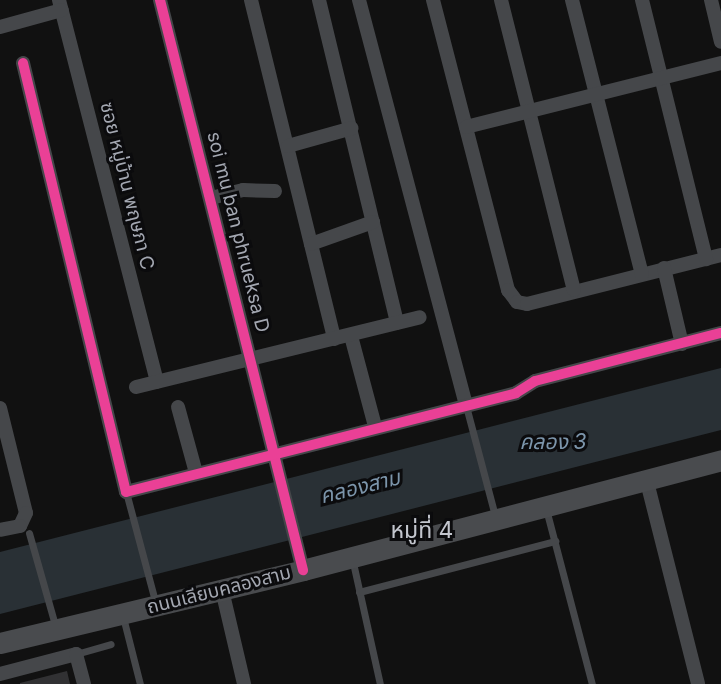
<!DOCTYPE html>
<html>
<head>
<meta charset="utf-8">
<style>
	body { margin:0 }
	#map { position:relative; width:721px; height:684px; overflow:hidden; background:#111; font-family:Inter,"Noto Sans Thai",sans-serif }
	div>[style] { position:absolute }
	.water>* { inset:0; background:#293035 }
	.building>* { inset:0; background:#313133 }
	.service>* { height:7px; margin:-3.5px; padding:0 3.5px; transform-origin:3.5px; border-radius:3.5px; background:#45474a }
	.minor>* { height:14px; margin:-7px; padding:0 7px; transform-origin:7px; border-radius:7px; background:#45474a }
	.secondary>* { height:21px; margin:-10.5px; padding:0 10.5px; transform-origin:10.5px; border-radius:10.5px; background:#494b4e }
	.cycleway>* { height:10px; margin:-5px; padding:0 5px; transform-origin:5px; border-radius:5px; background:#ea4096 }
	span { translate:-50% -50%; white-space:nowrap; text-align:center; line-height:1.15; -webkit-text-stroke:6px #0b0b0d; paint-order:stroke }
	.street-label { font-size:19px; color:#a3a7b1 }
	.water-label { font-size:21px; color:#7c95ab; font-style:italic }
	.quarter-label { font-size:23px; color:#c3c6ce }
</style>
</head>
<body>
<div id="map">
	<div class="water">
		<i style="clip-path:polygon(721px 368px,721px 430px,0 614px,0 552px)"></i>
	</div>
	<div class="building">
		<i style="clip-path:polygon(67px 671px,70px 684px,20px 684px,20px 683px)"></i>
	</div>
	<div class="service">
		<i style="left:466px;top:406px;width:114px;rotate:75.2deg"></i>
		<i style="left:126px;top:492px;width:113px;rotate:75.1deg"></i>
		<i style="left:546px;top:509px;width:181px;rotate:75.3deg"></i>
		<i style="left:29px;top:533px;width:96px;rotate:74.2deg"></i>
		<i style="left:352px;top:558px;width:129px;rotate:77.5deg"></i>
		<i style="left:359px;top:592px;width:203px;rotate:-14.6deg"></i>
		<i style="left:123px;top:617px;width:69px;rotate:75.8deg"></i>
		<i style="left:76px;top:654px;width:36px;rotate:-16deg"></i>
	</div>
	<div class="minor">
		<i style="left:59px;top:0;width:394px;rotate:75.6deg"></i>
		<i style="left:160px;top:0;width:588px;rotate:75.92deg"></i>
		<i style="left:251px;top:0;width:349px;rotate:76.2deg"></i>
		<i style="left:319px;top:0;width:332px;rotate:76.4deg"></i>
		<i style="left:359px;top:0;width:419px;rotate:75.2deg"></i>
		<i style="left:433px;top:0;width:300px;rotate:75.5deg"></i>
		<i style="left:508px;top:290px;width:15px;rotate:53deg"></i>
		<i style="left:517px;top:302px;width:10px;rotate:11deg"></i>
		<i style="left:527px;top:304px;width:200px;rotate:-14.2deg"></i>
		<i style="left:501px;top:0;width:299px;rotate:75.9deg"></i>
		<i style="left:572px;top:0;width:283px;rotate:75.7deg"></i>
		<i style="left:642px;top:0;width:267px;rotate:76.1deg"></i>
		<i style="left:711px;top:0;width:43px;rotate:76.6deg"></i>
		<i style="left:0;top:27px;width:64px;rotate:-15.3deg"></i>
		<i style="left:23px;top:63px;width:441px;rotate:76.5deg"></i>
		<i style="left:126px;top:492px;width:402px;rotate:-14.2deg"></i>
		<i style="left:516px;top:393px;width:22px;rotate:-32deg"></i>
		<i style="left:535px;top:381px;width:192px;rotate:-14.5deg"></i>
		<i style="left:466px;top:127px;width:263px;rotate:-14.1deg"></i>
		<i style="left:288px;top:146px;width:66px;rotate:-15.7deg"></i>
		<i style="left:211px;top:198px;width:33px;rotate:-14deg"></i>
		<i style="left:243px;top:190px;width:32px;rotate:2deg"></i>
		<i style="left:311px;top:244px;width:66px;rotate:-19.5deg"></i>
		<i style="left:664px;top:268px;width:78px;rotate:76.7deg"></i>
		<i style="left:351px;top:336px;width:93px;rotate:75.1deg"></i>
		<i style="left:136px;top:387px;width:292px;rotate:-13.8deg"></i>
		<i style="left:178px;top:407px;width:68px;rotate:74.7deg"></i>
		<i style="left:0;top:408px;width:108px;rotate:76.1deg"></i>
		<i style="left:26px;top:513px;width:14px;rotate:115deg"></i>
		<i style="left:20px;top:526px;width:20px;rotate:169deg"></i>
		<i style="left:646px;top:478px;width:212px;rotate:75.8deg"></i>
		<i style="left:222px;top:590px;width:97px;rotate:76.8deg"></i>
		<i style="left:0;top:674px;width:79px;rotate:-14.7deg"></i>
		<i style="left:76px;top:654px;width:31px;rotate:75deg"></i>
	</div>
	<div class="secondary">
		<i style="left:0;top:643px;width:312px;rotate:-13.5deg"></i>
		<i style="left:303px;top:570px;width:432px;rotate:-14.7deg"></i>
	</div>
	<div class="cycleway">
		<i style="left:160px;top:0;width:588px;rotate:75.92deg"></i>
		<i style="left:23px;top:63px;width:441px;rotate:76.5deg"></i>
		<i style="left:126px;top:492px;width:402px;rotate:-14.2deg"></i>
		<i style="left:516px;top:393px;width:22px;rotate:-32deg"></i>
		<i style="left:535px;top:381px;width:192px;rotate:-14.5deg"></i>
	</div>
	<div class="street-label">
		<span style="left:127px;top:186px;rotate:76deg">ซอย หมู่บ้าน พฤษภา C</span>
		<span style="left:238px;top:232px;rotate:76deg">soi mu ban phrueksa D</span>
		<span style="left:219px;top:590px;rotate:-14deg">ถนนเลียบคลองสาม</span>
	</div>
	<div class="water-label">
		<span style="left:553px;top:442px">คลอง 3</span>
		<span style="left:360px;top:487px;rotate:-14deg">คลองสาม</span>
	</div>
	<div class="quarter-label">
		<span style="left:422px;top:530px">หมู่ที่ 4</span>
	</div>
</div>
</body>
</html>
